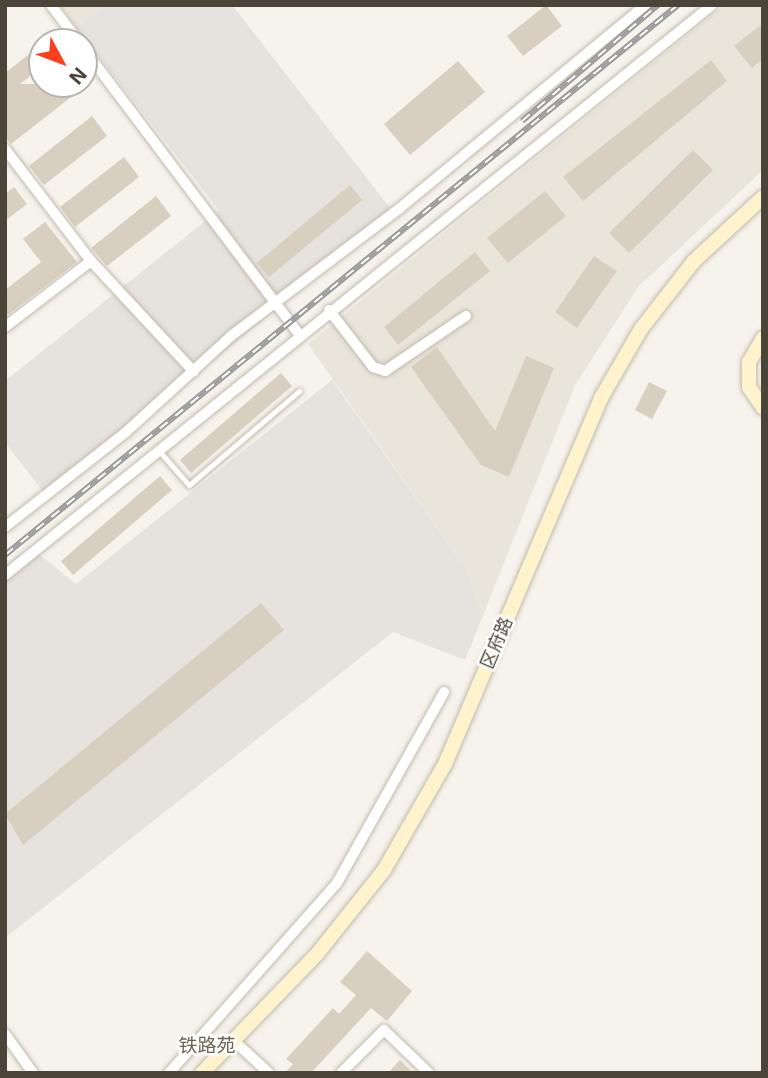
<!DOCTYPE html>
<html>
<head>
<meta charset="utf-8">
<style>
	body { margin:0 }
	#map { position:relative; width:768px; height:1078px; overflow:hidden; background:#f6f3ec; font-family:Inter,"Noto Sans SC",sans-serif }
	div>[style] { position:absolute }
	.residential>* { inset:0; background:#eae5da }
	.industrial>* { inset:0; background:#e6e2dd }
	.building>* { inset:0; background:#d8cfc1 }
	.roads { filter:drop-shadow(0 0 2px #c2bbae) drop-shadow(0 0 2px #c2bbae) }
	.lane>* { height:5px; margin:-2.5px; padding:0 2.5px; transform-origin:2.5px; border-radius:2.5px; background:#fff }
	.street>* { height:10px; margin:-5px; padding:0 5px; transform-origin:5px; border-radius:5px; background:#fff }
	.secondary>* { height:14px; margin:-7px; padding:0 7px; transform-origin:7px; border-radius:7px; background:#fff3cd }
	.rail>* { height:6px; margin-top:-3px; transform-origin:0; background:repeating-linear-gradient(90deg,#fff 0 10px,#9a9a9a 0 20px); box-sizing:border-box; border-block:2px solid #9a9a9a }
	span { translate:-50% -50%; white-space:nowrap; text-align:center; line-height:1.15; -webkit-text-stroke:5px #fff; paint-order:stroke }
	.street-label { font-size:18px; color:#4b4439 }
	.neighbourhood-label { font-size:19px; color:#6e6250 }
	.frame { position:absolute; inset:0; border:7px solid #4b4439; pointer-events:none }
	.north { position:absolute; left:28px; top:28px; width:70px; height:70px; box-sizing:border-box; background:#fff; border:2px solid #b7b4b0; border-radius:50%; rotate:131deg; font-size:19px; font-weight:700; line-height:28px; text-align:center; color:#4b4439 }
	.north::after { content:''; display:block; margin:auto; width:24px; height:32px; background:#fc3f1d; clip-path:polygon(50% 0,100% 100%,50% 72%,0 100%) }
</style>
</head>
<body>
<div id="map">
	<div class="residential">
		<i style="clip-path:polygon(60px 5px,106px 5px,76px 27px)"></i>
		<i style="clip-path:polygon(724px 5px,763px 5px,763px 170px,639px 286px,575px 385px,482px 618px,468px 572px,308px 344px)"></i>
	</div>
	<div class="industrial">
		<i style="clip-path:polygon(106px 5px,232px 5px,394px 213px,47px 497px,5px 442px,5px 381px,219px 210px,76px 27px)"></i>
		<i style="clip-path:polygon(332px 380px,468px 572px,482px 618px,465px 660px,393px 632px,5px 938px,5px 581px,39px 554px,76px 584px)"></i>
	</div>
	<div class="building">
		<i style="clip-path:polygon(546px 5px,562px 26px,523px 56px,507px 36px)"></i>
		<i style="clip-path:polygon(763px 23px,763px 59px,752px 68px,734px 46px)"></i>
		<i style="clip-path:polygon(42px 44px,42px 67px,20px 84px,67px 84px,75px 94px,11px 144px,5px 137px,5px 73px)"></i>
		<i style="clip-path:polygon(711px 60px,727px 81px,583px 201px,563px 177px)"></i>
		<i style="clip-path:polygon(458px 61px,485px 92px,410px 155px,384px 124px)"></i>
		<i style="clip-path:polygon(92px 116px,107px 136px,44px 185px,29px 166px)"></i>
		<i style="clip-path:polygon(693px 150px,713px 170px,629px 253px,609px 233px)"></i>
		<i style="clip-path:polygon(124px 157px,139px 177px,75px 227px,60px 207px)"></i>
		<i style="clip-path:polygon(350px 185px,362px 200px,269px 277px,257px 263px)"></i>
		<i style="clip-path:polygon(14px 187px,27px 204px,5px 221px,5px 194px)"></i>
		<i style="clip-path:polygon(545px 191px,566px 216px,508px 263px,487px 238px)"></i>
		<i style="clip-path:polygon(156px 196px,171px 216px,107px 266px,91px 248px)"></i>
		<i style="clip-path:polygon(45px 222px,77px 262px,5px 317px,5px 290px,41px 262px,23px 239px)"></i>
		<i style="clip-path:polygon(475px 252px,490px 271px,398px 345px,384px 327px)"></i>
		<i style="clip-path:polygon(594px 256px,617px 271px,577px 328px,555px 312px)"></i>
		<i style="clip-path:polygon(437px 347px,495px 431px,526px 356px,554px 368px,509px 477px,481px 465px,411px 367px)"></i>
		<i style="clip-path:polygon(281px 373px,292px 386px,191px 473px,180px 460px)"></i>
		<i style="clip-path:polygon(649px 382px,667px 391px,652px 419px,635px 410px)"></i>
		<i style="clip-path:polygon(160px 476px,172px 490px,73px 575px,61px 561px)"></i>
		<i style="clip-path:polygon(261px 603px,284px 630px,23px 845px,5px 814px)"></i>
		<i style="clip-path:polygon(367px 951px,412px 991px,387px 1021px,371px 1008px,311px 1073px,285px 1073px,293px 1064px,286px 1059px,333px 1008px,339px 1014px,356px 995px,340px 982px)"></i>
		<i style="clip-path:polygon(400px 1060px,413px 1073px,388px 1073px)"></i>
	</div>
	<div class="roads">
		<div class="lane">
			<i style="left:160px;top:452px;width:44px;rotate:48.7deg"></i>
			<i style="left:189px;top:485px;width:145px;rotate:-40.5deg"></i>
		</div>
		<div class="street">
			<i style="left:51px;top:5px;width:46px;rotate:52.9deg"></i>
			<i style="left:84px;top:49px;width:357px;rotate:53deg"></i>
			<i style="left:5px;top:149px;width:141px;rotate:52.5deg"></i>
			<i style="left:91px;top:261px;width:151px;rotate:47.1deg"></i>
			<i style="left:329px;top:310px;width:72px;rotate:52.3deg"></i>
			<i style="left:373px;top:367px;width:13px;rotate:18deg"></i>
			<i style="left:385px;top:371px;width:98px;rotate:-34.2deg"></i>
			<i style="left:5px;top:327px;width:108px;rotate:-37.5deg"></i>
			<i style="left:5px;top:527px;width:154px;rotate:-38.1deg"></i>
			<i style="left:126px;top:432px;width:142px;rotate:-42.4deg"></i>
			<i style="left:231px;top:336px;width:212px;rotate:-37.1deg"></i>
			<i style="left:400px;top:208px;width:318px;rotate:-39.6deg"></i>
			<i style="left:5px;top:575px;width:908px;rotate:-38.88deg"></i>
			<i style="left:5px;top:1034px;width:48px;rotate:54.3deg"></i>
			<i style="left:234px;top:1041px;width:47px;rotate:42.4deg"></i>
			<i style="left:169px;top:1073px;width:254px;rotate:-48.5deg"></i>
			<i style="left:337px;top:883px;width:219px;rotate:-60.7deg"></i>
			<i style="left:341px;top:1073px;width:61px;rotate:-45deg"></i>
			<i style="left:384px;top:1030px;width:62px;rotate:43.7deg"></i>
		</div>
		<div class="secondary">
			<i style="left:763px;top:338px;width:28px;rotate:120deg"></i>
			<i style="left:749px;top:362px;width:25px;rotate:90deg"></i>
			<i style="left:749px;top:387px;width:25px;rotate:56deg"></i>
			<i style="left:202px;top:1073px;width:165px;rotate:-46deg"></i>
			<i style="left:317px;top:954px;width:107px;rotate:-51.4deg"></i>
			<i style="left:384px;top:870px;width:122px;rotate:-60.1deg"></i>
			<i style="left:445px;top:764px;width:398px;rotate:-66.9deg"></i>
			<i style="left:601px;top:398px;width:80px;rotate:-59.9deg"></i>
			<i style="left:641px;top:329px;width:86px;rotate:-52.1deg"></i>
			<i style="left:694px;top:261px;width:94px;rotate:-42.8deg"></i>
		</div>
	</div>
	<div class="rail">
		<i style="left:522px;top:121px;width:179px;rotate:-40.5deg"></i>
		<i style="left:5px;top:555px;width:869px;rotate:-39.26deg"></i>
	</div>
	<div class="street-label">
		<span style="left:497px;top:643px;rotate:-67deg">区府路</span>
	</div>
	<div class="neighbourhood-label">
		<span style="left:207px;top:1046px">铁路苑</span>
	</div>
	<div class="frame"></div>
	<div class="north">N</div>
</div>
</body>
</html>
